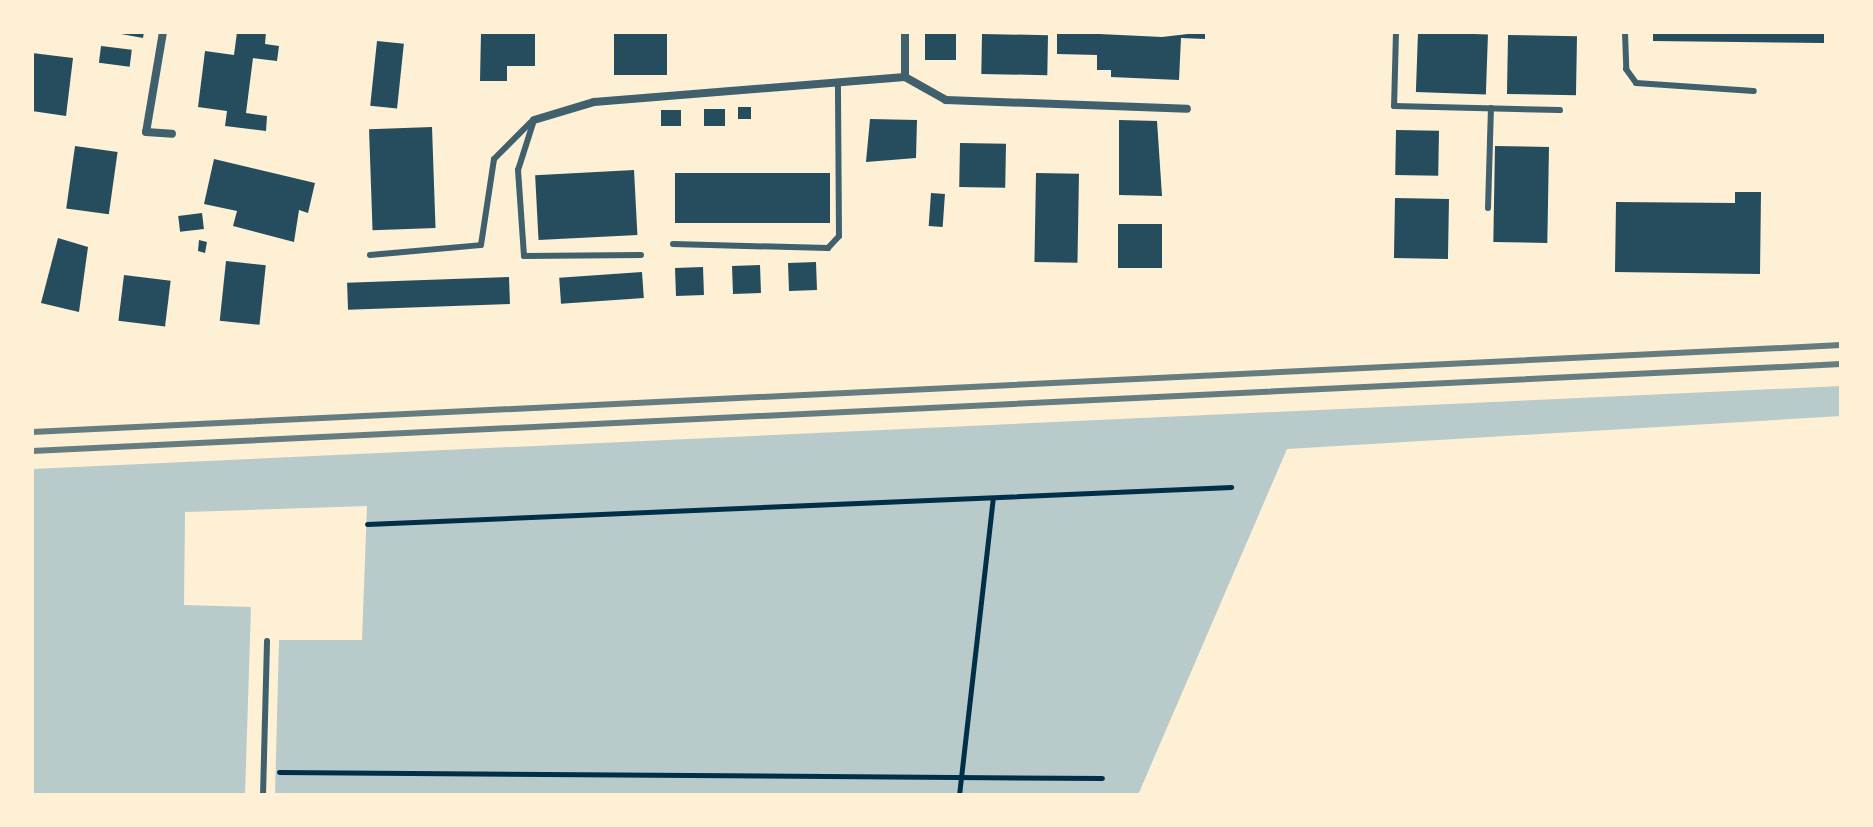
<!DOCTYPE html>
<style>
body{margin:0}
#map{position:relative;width:1873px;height:827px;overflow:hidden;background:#fdf0d5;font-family:"Public Sans",sans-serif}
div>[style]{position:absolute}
.green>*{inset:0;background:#b9caca}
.building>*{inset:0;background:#264d5e;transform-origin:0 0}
.path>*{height:5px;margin:-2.5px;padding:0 2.5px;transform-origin:2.5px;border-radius:2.5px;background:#003049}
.service>*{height:6px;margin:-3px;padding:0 3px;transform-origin:3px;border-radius:3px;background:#3f606c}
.minor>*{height:8px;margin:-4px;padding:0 4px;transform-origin:4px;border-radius:4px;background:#3f606c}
.rail>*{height:6px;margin:-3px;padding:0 3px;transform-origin:3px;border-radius:3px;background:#657d81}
span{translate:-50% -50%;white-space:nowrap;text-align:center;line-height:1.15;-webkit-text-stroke:6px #fdf0d5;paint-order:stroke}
.frame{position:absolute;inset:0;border:34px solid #fdf0d5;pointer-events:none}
</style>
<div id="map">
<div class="green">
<div style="clip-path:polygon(1841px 386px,1841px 416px,1287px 449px,1138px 795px,275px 795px,279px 640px,362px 640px,367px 506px,185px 512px,184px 605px,251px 607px,245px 795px,32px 795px,32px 469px)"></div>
</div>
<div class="building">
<div style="clip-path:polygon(110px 32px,144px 32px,143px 38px)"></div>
<div style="clip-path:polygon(237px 32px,266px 32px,265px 44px,279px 46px,277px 61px,253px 58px,246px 113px,267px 116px,266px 131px,225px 126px,227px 111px,198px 107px,205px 51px,234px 55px)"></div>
<div style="clip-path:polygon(481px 32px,535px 32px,535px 66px,507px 66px,507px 81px,480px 81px)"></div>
<div style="left:614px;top:32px;width:53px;height:43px"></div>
<div style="left:925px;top:32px;width:31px;height:28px"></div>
<div style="clip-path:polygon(1057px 32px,1162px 37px,1205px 32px,1205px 39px,1181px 38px,1179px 80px,1111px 77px,1111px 70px,1097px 70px,1097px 55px,1057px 54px)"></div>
<div style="left:1418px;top:32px;width:70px;height:60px;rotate:2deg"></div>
<div style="clip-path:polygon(1653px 32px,1824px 32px,1824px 43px,1653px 41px)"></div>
<div style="left:982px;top:34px;width:66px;height:40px;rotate:1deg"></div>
<div style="left:1508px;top:35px;width:69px;height:59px;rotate:1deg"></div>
<div style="left:377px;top:41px;width:27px;height:65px;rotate:6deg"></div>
<div style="left:101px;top:46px;width:31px;height:17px;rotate:7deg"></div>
<div style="clip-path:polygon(32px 53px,73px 58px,66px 116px,32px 111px)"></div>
<div style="left:738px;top:107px;width:13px;height:12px"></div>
<div style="left:704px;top:109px;width:21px;height:17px"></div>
<div style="left:661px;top:110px;width:20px;height:16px"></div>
<div style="clip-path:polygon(870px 119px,917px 120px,916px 158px,866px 162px)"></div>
<div style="clip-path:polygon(1119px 120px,1157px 121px,1162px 196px,1119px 195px)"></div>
<div style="left:432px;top:127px;width:101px;height:63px;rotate:88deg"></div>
<div style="left:1396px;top:130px;width:43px;height:45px;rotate:1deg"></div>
<div style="left:960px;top:143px;width:46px;height:44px;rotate:1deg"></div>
<div style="left:75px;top:146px;width:43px;height:63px;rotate:8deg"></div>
<div style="left:1495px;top:146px;width:54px;height:96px;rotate:1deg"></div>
<div style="clip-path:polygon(214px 159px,315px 183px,308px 213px,299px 210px,294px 242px,233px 226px,237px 211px,204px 204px)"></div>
<div style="left:634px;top:170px;width:65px;height:99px;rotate:87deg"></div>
<div style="left:675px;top:173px;width:155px;height:50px"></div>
<div style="left:1036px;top:173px;width:43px;height:89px;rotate:1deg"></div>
<div style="clip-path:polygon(1735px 192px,1761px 192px,1760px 274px,1615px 272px,1616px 202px,1735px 203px)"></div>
<div style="left:931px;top:193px;width:14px;height:33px;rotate:4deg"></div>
<div style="left:1395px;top:198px;width:54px;height:60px;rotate:1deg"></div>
<div style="left:202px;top:213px;width:16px;height:24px;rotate:83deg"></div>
<div style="left:1118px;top:224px;width:44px;height:44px"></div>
<div style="clip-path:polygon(58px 238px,88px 247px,79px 312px,41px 303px)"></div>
<div style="clip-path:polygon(199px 240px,207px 242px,205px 253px,198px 251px)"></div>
<div style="left:226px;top:261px;width:40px;height:60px;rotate:6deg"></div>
<div style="left:816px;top:262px;width:28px;height:28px;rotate:88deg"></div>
<div style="left:760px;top:265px;width:28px;height:28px;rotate:88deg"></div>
<div style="left:703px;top:267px;width:28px;height:28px;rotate:88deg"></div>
<div style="left:642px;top:272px;width:26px;height:83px;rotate:86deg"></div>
<div style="left:124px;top:275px;width:47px;height:46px;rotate:7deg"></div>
<div style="left:509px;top:277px;width:27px;height:162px;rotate:88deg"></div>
</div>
<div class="path">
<div style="left:367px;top:524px;width:865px;rotate:-2.45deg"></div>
<div style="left:279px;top:772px;width:823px;rotate:0.42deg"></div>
<div style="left:959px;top:795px;width:299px;rotate:-83.5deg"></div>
</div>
<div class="service">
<div style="left:1396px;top:32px;width:74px;rotate:91.5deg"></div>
<div style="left:1394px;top:106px;width:166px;rotate:1.4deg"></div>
<div style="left:1625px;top:32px;width:37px;rotate:88deg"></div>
<div style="left:1626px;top:69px;width:17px;rotate:54deg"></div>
<div style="left:1636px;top:83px;width:118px;rotate:3.9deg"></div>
<div style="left:534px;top:120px;width:52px;rotate:107.7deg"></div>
<div style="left:518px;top:170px;width:86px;rotate:86deg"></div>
<div style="left:524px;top:256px;width:117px;rotate:-0.5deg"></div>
<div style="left:1488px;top:208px;width:100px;rotate:-88.3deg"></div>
<div style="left:673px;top:244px;width:155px;rotate:1.5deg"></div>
<div style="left:828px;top:248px;width:16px;rotate:-47deg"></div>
<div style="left:839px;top:236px;width:154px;rotate:-90.4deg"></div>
<div style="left:370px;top:255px;width:111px;rotate:-5.1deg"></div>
<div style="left:481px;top:245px;width:87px;rotate:-81.4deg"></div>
<div style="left:494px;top:159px;width:52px;rotate:-45deg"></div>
<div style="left:263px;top:795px;width:154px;rotate:-88.5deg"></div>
</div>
<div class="minor">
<div style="left:163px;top:32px;width:101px;rotate:99.6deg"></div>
<div style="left:146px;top:132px;width:26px;rotate:4deg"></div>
<div style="left:905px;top:77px;width:47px;rotate:29.3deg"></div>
<div style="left:946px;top:100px;width:241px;rotate:2.1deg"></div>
<div style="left:534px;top:120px;width:63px;rotate:-16.7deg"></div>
<div style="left:594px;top:102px;width:312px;rotate:-4.6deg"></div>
<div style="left:905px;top:77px;width:45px;rotate:-90deg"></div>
</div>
<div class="rail">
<div style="left:32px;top:432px;width:1811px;rotate:-2.75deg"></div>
<div style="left:32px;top:451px;width:1811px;rotate:-2.75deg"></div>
</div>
<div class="frame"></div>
</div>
